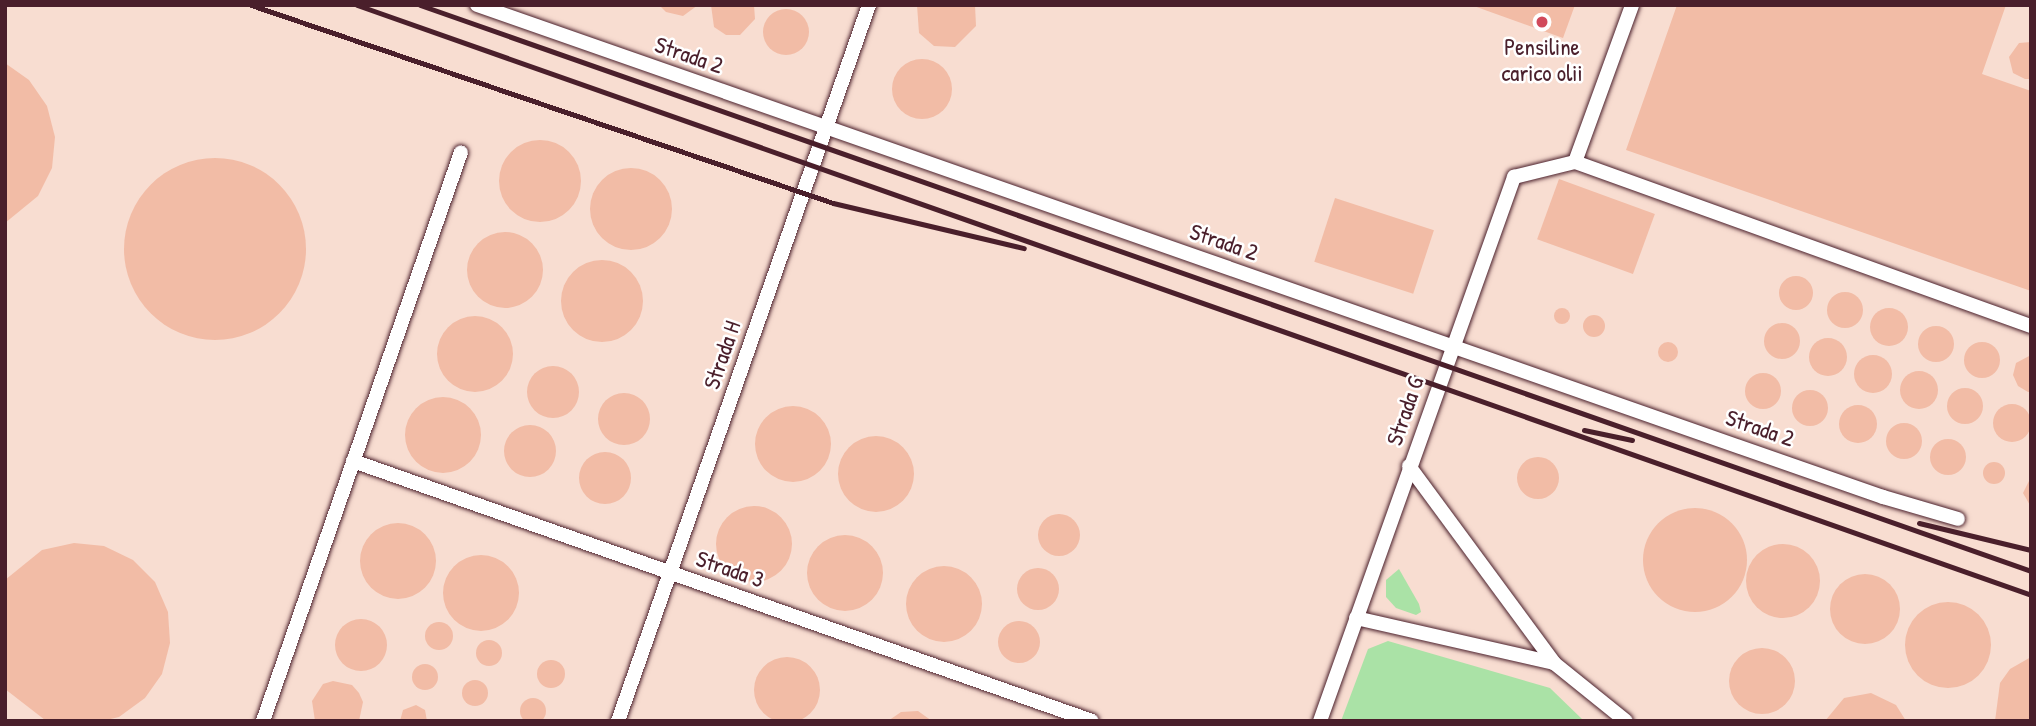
<!DOCTYPE html>
<style>
body{margin:0}
#map{position:relative;width:2036px;height:726px;overflow:hidden;background:#fbebe4;font-family:"Patrick Hand",sans-serif}
div>[style]{position:absolute}
.built>*{inset:0;background:#f8ddd1;transform-origin:0 0}
.green>*{inset:0;background:#aae2a6}
.building>*{inset:0;background:#f2bca6;transform-origin:0 0}
.round{border-radius:50%}
.roads{filter:drop-shadow(0 0 2px #4a1f2b) drop-shadow(0 0 2px #4a1f2b)}
.service>*{height:14px;margin:-7px;padding:0 7px;transform-origin:7px;border-radius:7px;background:#fff}
.rail>*{height:5px;margin:-2.5px;padding:0 2.5px;transform-origin:2.5px;border-radius:2.5px;background:#4a1f2b}
.dots>*{width:19px;height:19px;translate:-50% -50%;box-sizing:border-box;border:4px solid #fff;border-radius:50%}
span{translate:-50% -50%;white-space:nowrap;text-align:center;line-height:1.15;-webkit-text-stroke:5px #fff;paint-order:stroke}
.poi-label{font-size:23px;color:#4a1f2b}
.street-label{font-size:23px;color:#4a1f2b}
.frame{position:absolute;inset:0;border:7px solid #4a1f2b;pointer-events:none}
</style>
<div id="map">
<div class="built">
<div style="left:5px;top:5px;width:2026px;height:716px"></div>
</div>
<div class="green">
<div style="clip-path:polygon(1399px 569px,1419px 604px,1421px 612px,1416px 615px,1396px 608px,1386px 597px,1386px 580px)"></div>
<div style="clip-path:polygon(1388px 641px,1550px 688px,1584px 721px,1341px 721px,1368px 649px)"></div>
</div>
<div class="building">
<div style="clip-path:polygon(659px 5px,698px 5px,683px 16px,666px 12px)"></div>
<div style="clip-path:polygon(711px 5px,754px 5px,755px 19px,740px 35px,726px 35px,714px 27px)"></div>
<div style="clip-path:polygon(917px 5px,975px 5px,976px 26px,955px 47px,934px 46px,919px 33px)"></div>
<div style="clip-path:polygon(1471px 5px,1575px 5px,1563px 38px)"></div>
<div style="clip-path:polygon(1677px 5px,2006px 5px,1982px 74px,2031px 91px,2031px 291px,1626px 150px)"></div>
<div class="round" style="left:763px;top:9px;width:46px;height:46px"></div>
<div style="clip-path:polygon(2031px 42px,2031px 79px,2025px 79px,2013px 73px,2009px 57px,2019px 43px)"></div>
<div class="round" style="left:892px;top:59px;width:60px;height:60px"></div>
<div style="clip-path:polygon(5px 63px,29px 80px,47px 106px,55px 137px,52px 168px,38px 196px,5px 223px)"></div>
<div class="round" style="left:499px;top:140px;width:82px;height:82px"></div>
<div class="round" style="left:124px;top:158px;width:182px;height:182px"></div>
<div class="round" style="left:590px;top:168px;width:82px;height:82px"></div>
<div style="left:1559px;top:179px;width:102px;height:64px;rotate:20deg"></div>
<div style="left:1335px;top:198px;width:104px;height:67px;rotate:18deg"></div>
<div class="round" style="left:467px;top:232px;width:76px;height:76px"></div>
<div class="round" style="left:561px;top:260px;width:82px;height:82px"></div>
<div class="round" style="left:1779px;top:276px;width:34px;height:34px"></div>
<div class="round" style="left:1827px;top:292px;width:36px;height:36px"></div>
<div class="round" style="left:1554px;top:308px;width:16px;height:16px"></div>
<div class="round" style="left:1870px;top:308px;width:38px;height:38px"></div>
<div class="round" style="left:1583px;top:315px;width:22px;height:22px"></div>
<div class="round" style="left:437px;top:316px;width:76px;height:76px"></div>
<div class="round" style="left:1764px;top:323px;width:36px;height:36px"></div>
<div class="round" style="left:1918px;top:326px;width:36px;height:36px"></div>
<div class="round" style="left:1809px;top:338px;width:38px;height:38px"></div>
<div class="round" style="left:1964px;top:342px;width:36px;height:36px"></div>
<div class="round" style="left:1658px;top:342px;width:20px;height:20px"></div>
<div style="clip-path:polygon(2031px 355px,2031px 392px,2028px 392px,2018px 386px,2013px 375px,2016px 363px)"></div>
<div class="round" style="left:1854px;top:355px;width:38px;height:38px"></div>
<div class="round" style="left:527px;top:366px;width:52px;height:52px"></div>
<div class="round" style="left:1900px;top:371px;width:38px;height:38px"></div>
<div class="round" style="left:1745px;top:373px;width:36px;height:36px"></div>
<div class="round" style="left:1947px;top:388px;width:36px;height:36px"></div>
<div class="round" style="left:1792px;top:390px;width:36px;height:36px"></div>
<div class="round" style="left:598px;top:393px;width:52px;height:52px"></div>
<div class="round" style="left:405px;top:397px;width:76px;height:76px"></div>
<div class="round" style="left:1993px;top:404px;width:38px;height:38px"></div>
<div class="round" style="left:1839px;top:405px;width:38px;height:38px"></div>
<div class="round" style="left:755px;top:406px;width:76px;height:76px"></div>
<div class="round" style="left:1886px;top:423px;width:36px;height:36px"></div>
<div class="round" style="left:504px;top:425px;width:52px;height:52px"></div>
<div class="round" style="left:838px;top:436px;width:76px;height:76px"></div>
<div class="round" style="left:1930px;top:439px;width:36px;height:36px"></div>
<div class="round" style="left:579px;top:452px;width:52px;height:52px"></div>
<div class="round" style="left:1517px;top:457px;width:42px;height:42px"></div>
<div class="round" style="left:1983px;top:462px;width:22px;height:22px"></div>
<div style="clip-path:polygon(2031px 477px,2031px 507px,2023px 493px)"></div>
<div class="round" style="left:716px;top:506px;width:76px;height:76px"></div>
<div class="round" style="left:1643px;top:508px;width:104px;height:104px"></div>
<div class="round" style="left:1038px;top:514px;width:42px;height:42px"></div>
<div class="round" style="left:360px;top:523px;width:76px;height:76px"></div>
<div class="round" style="left:807px;top:535px;width:76px;height:76px"></div>
<div style="clip-path:polygon(74px 543px,104px 546px,133px 560px,155px 582px,168px 612px,170px 643px,162px 674px,145px 698px,119px 717px,102px 721px,45px 720px,5px 689px,5px 580px,42px 550px)"></div>
<div class="round" style="left:1746px;top:544px;width:74px;height:74px"></div>
<div class="round" style="left:443px;top:555px;width:76px;height:76px"></div>
<div class="round" style="left:906px;top:566px;width:76px;height:76px"></div>
<div class="round" style="left:1017px;top:568px;width:42px;height:42px"></div>
<div class="round" style="left:1830px;top:574px;width:70px;height:70px"></div>
<div class="round" style="left:1905px;top:602px;width:86px;height:86px"></div>
<div class="round" style="left:335px;top:619px;width:52px;height:52px"></div>
<div class="round" style="left:998px;top:621px;width:42px;height:42px"></div>
<div class="round" style="left:425px;top:622px;width:28px;height:28px"></div>
<div class="round" style="left:476px;top:640px;width:26px;height:26px"></div>
<div class="round" style="left:1729px;top:648px;width:66px;height:66px"></div>
<div class="round" style="left:754px;top:657px;width:66px;height:66px"></div>
<div style="clip-path:polygon(2031px 657px,2031px 721px,1995px 721px,2000px 683px,2010px 669px)"></div>
<div class="round" style="left:537px;top:660px;width:28px;height:28px"></div>
<div class="round" style="left:412px;top:664px;width:26px;height:26px"></div>
<div class="round" style="left:462px;top:680px;width:26px;height:26px"></div>
<div style="clip-path:polygon(333px 681px,352px 685px,359px 693px,363px 702px,359px 721px,315px 721px,312px 701px,323px 684px)"></div>
<div style="clip-path:polygon(1871px 693px,1896px 705px,1906px 721px,1825px 721px,1844px 698px)"></div>
<div class="round" style="left:520px;top:698px;width:26px;height:26px"></div>
<div style="clip-path:polygon(416px 705px,425px 710px,427px 721px,400px 721px,403px 710px)"></div>
<div style="clip-path:polygon(918px 711px,932px 721px,888px 721px,901px 712px)"></div>
</div>
<div class="roads">
<div class="service">
<div style="left:477px;top:5px;width:1490px;rotate:19.29deg"></div>
<div style="left:1883px;top:497px;width:78px;rotate:16.3deg"></div>
<div style="left:1575px;top:162px;width:485px;rotate:19.8deg"></div>
<div style="left:1575px;top:162px;width:167px;rotate:-70deg"></div>
<div style="left:353px;top:461px;width:783px;rotate:19.38deg"></div>
<div style="left:1409px;top:466px;width:245px;rotate:53.6deg"></div>
<div style="left:1554px;top:663px;width:92px;rotate:38.9deg"></div>
<div style="left:1356px;top:618px;width:203px;rotate:12.8deg"></div>
<div style="left:263px;top:721px;width:602px;rotate:-70.81deg"></div>
<div style="left:618px;top:721px;width:759px;rotate:-70.68deg"></div>
<div style="left:1320px;top:721px;width:578px;rotate:-70.37deg"></div>
<div style="left:1514px;top:177px;width:63px;rotate:-13.8deg"></div>
</div>
</div>
<div class="rail">
<div style="left:251px;top:5px;width:615px;rotate:18.79deg"></div>
<div style="left:833px;top:203px;width:196px;rotate:13.3deg"></div>
<div style="left:357px;top:5px;width:1775px;rotate:19.41deg"></div>
<div style="left:420px;top:5px;width:1708px;rotate:19.36deg"></div>
<div style="left:1584px;top:430px;width:49px;rotate:11.8deg"></div>
<div style="left:1919px;top:523px;width:115px;rotate:13.6deg"></div>
</div>
<div class="dots">
<div style="left:1542px;top:22px;background:#d1495b"></div>
</div>
<div class="poi-label">
<span style="left:1542px;top:60px">Pensiline<br>carico olii</span>
</div>
<div class="street-label">
<span style="left:689px;top:55px;rotate:19deg">Strada 2</span>
<span style="left:1224px;top:242px;rotate:19deg">Strada 2</span>
<span style="left:722px;top:355px;rotate:-71deg">Strada H</span>
<span style="left:1405px;top:411px;rotate:-71deg">Strada G</span>
<span style="left:1760px;top:428px;rotate:19deg">Strada 2</span>
<span style="left:730px;top:569px;rotate:19deg">Strada 3</span>
</div>
<div class="frame"></div>
</div>
